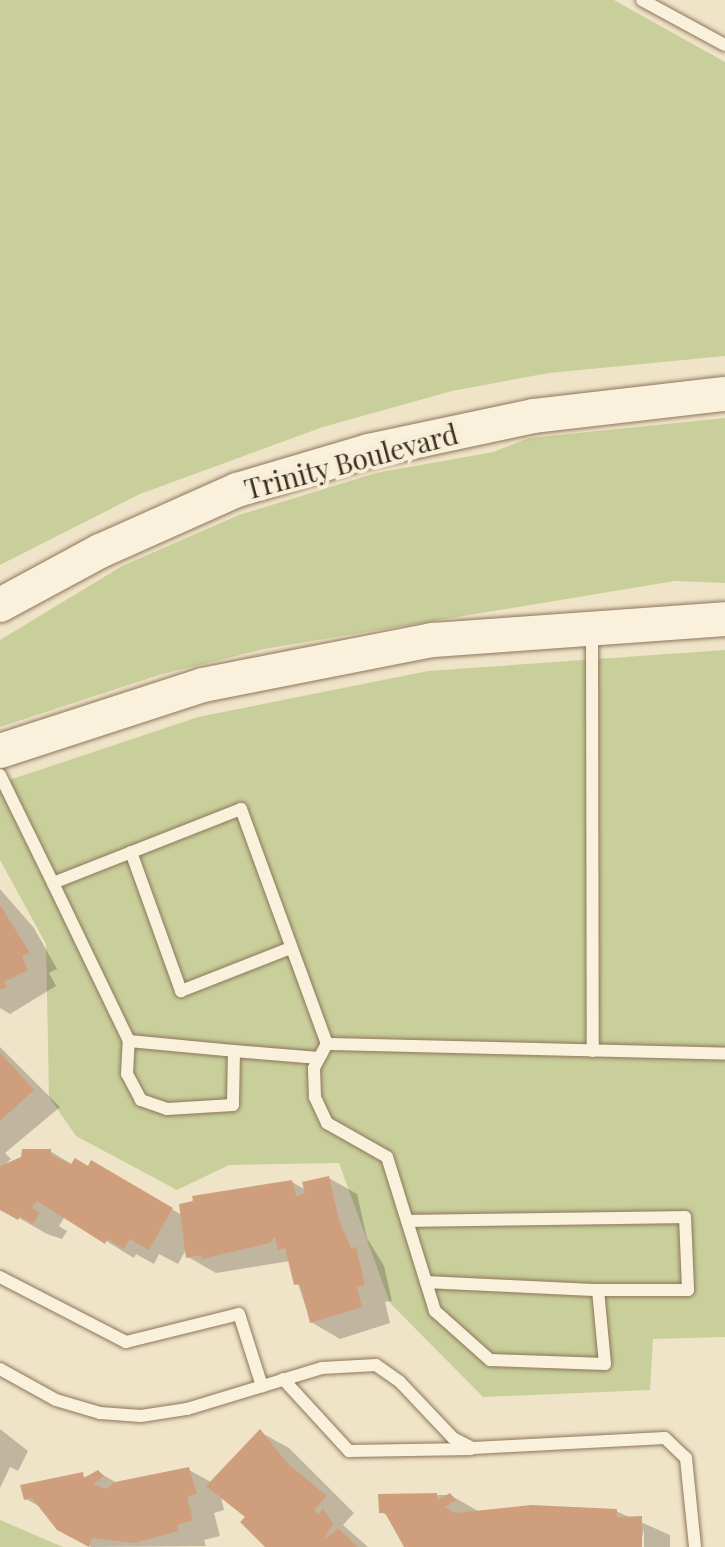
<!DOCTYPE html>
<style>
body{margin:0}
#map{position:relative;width:725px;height:1547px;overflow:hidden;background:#f0e4c8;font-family:"Playfair Display",serif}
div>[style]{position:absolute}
.green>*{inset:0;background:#c9cf9b}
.shadow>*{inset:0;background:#0003}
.building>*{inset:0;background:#cf9f7d}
.roads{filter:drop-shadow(0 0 2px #8d765c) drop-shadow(0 0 2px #8d765c)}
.lane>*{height:12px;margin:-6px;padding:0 6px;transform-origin:6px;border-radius:6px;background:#faf1dc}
.secondary>*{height:34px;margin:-17px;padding:0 17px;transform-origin:17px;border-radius:17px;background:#faf1dc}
span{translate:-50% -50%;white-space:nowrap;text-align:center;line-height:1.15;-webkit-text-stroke:8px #f7eed8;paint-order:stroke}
.street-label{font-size:28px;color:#3d2e20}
</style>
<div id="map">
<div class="green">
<div style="clip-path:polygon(0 0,614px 0,725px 62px,725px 356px,549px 373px,452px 391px,323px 427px,140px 494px,0 565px)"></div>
<div style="clip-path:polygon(725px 418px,725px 583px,675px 581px,264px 649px,159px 675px,0 727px,0 640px,122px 566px,239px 515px,376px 473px,493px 452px,529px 438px)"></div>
<div style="clip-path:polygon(725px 650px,725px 1337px,653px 1339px,650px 1390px,483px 1397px,390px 1303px,339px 1163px,229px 1165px,177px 1190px,76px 1136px,49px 1097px,46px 944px,0 860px,0 783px,198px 717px,428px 671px)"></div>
<div style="clip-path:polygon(0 1520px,63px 1547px,0 1547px)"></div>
</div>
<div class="shadow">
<div style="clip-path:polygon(0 889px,34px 928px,57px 969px,49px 973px,56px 986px,10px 1014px,0 1008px)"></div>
<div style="clip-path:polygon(0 1047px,60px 1107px,5px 1153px,11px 1159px,0 1169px)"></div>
<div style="clip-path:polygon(50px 1151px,73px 1165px,89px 1168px,92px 1163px,182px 1215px,195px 1197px,292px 1182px,306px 1190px,329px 1178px,357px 1194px,367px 1238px,384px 1266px,392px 1301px,385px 1302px,390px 1323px,340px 1339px,311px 1322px,290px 1261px,216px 1273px,188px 1257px,187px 1248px,178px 1264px,159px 1254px,154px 1264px,136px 1254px,134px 1258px,65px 1216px,59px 1226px,67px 1231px,62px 1239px,47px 1234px,0 1207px,0 1172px)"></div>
<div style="clip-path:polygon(0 1429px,28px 1451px,18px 1471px,10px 1467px,0 1488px)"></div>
<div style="clip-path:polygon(260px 1432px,289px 1448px,354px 1513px,343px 1525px,368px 1547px,269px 1547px,247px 1518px,221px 1497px,224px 1510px,214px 1513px,220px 1536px,204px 1540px,206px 1546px,91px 1547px,58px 1528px,42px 1508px,26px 1499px,98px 1472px,117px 1483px,189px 1470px,211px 1482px)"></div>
<div style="clip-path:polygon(437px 1495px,450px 1495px,478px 1511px,616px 1511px,670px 1535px,670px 1547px,644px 1547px,644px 1529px,640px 1547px,406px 1547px,390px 1517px,381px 1512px)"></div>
</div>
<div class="building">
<div style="clip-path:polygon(0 905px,30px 953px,22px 956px,28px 970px,4px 982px,7px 987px,0 990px)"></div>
<div style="clip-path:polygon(0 1052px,34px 1090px,0 1121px)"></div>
<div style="clip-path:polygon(22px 1149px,51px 1149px,51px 1155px,71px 1164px,75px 1158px,88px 1166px,91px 1160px,173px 1208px,149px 1250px,130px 1239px,124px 1249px,107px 1239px,105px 1244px,37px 1201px,32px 1208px,40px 1213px,33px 1224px,21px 1217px,23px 1211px,18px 1220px,0 1210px,0 1166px,21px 1157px)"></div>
<div style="clip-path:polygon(329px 1176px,339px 1220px,351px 1248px,356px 1247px,365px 1285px,357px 1287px,362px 1307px,310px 1323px,300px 1284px,294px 1285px,285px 1248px,278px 1250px,275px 1237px,270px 1243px,202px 1259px,201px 1255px,186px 1258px,179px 1204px,193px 1201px,192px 1196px,292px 1180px,296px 1196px,305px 1193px,302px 1182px)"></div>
<div style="clip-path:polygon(260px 1429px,288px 1464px,327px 1496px,314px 1510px,318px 1514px,323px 1509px,333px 1523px,324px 1540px,338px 1528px,358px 1547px,265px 1547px,240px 1522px,245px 1517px,206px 1486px)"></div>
<div style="clip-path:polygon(189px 1467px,197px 1494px,187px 1497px,193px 1520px,177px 1525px,179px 1531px,134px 1543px,92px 1538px,89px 1547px,57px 1530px,32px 1498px,24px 1500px,20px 1485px,83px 1472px,84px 1478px,98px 1470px,104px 1476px,93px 1484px,106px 1489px,115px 1482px)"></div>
<div style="clip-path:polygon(437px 1493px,437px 1500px,450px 1493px,456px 1500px,445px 1507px,455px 1513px,531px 1505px,617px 1509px,617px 1517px,642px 1516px,642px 1547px,404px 1547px,385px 1513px,379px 1513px,378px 1494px)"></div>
</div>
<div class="roads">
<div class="lane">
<div style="left:642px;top:0;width:94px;rotate:28.5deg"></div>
<div style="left:592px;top:630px;width:421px;rotate:89.9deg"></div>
<div style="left:0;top:775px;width:120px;rotate:63.9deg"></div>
<div style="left:131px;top:852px;width:148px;rotate:70.2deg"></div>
<div style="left:181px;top:991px;width:118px;rotate:-21.4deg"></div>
<div style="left:129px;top:1041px;width:175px;rotate:-115.7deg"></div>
<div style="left:53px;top:883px;width:202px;rotate:-21.5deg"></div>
<div style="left:241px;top:809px;width:250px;rotate:69.9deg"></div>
<div style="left:234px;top:1051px;width:54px;rotate:91.1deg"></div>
<div style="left:233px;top:1105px;width:66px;rotate:176.5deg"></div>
<div style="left:167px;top:1109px;width:28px;rotate:-161deg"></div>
<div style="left:141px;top:1100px;width:30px;rotate:-118deg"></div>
<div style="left:127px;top:1074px;width:33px;rotate:-87deg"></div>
<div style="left:129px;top:1041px;width:105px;rotate:5.4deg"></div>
<div style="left:234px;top:1051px;width:85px;rotate:4.7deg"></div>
<div style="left:407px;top:1221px;width:278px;rotate:-0.8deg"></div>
<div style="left:685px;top:1217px;width:73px;rotate:87.6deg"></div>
<div style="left:688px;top:1290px;width:90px;rotate:180deg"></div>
<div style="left:598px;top:1290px;width:74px;rotate:84.6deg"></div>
<div style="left:605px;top:1364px;width:115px;rotate:-178deg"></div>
<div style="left:490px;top:1360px;width:74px;rotate:-138.3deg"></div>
<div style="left:435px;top:1311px;width:161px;rotate:-107.3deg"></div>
<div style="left:387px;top:1157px;width:69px;rotate:-150.5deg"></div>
<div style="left:327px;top:1123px;width:29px;rotate:-115deg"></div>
<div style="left:315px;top:1097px;width:29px;rotate:-92deg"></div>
<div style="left:314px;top:1068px;width:27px;rotate:-62deg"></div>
<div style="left:327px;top:1044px;width:398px;rotate:1.4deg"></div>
<div style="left:0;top:1277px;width:142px;rotate:27.3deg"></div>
<div style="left:126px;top:1342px;width:116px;rotate:-13.9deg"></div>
<div style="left:239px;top:1314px;width:76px;rotate:72.3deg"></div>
<div style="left:426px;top:1282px;width:172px;rotate:2.7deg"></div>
<div style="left:0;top:1369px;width:64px;rotate:29deg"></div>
<div style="left:56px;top:1400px;width:46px;rotate:16.5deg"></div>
<div style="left:100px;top:1413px;width:41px;rotate:4.2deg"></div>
<div style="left:141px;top:1416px;width:47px;rotate:-8.7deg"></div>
<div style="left:187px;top:1409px;width:141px;rotate:-16.9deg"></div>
<div style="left:322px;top:1368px;width:54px;rotate:-3.2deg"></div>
<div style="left:376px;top:1365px;width:29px;rotate:35deg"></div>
<div style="left:400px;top:1382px;width:77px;rotate:46.6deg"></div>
<div style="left:453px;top:1438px;width:22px;rotate:27deg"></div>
<div style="left:473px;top:1448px;width:192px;rotate:-3deg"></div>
<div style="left:665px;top:1438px;width:29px;rotate:44deg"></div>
<div style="left:686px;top:1458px;width:89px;rotate:84.2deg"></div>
<div style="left:283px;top:1379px;width:98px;rotate:47.5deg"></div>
<div style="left:349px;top:1451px;width:122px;rotate:-0.9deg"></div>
</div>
<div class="secondary">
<div style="left:0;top:605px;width:114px;rotate:-28.4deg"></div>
<div style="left:100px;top:551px;width:150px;rotate:-24deg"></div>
<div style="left:237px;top:490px;width:138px;rotate:-16.5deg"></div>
<div style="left:369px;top:451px;width:169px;rotate:-12deg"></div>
<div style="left:534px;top:416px;width:192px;rotate:-6.6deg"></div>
<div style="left:0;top:751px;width:213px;rotate:-18deg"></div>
<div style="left:203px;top:685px;width:234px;rotate:-11.1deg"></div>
<div style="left:433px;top:640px;width:293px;rotate:-4.1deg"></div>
</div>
</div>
<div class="street-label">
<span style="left:351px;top:461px;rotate:-15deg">Trinity Boulevard</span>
</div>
</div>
